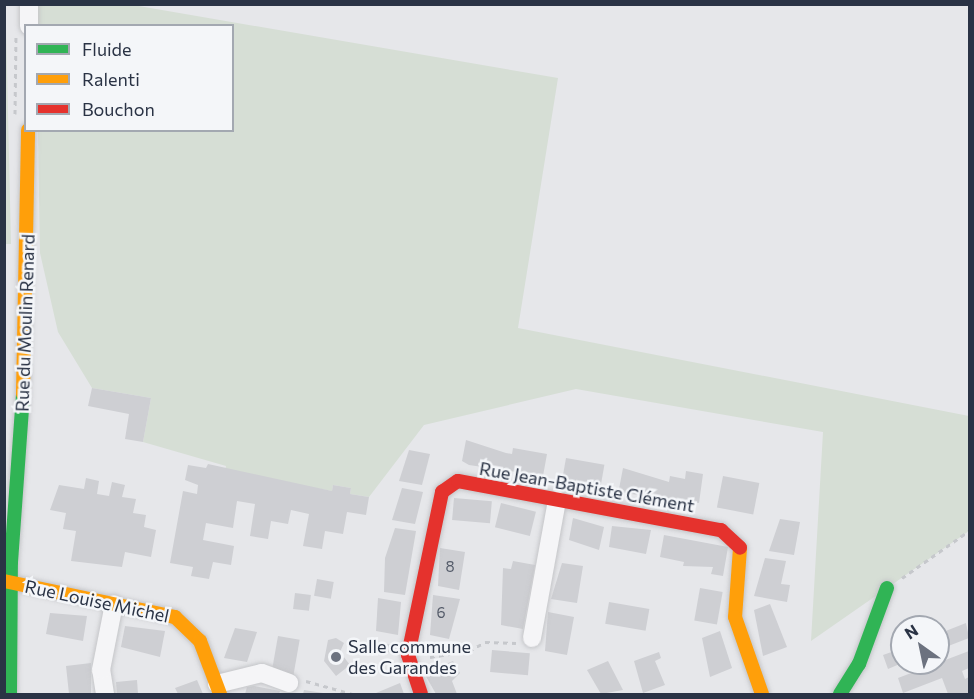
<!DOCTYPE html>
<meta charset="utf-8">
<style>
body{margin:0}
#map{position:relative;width:974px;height:699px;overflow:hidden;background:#e6e7ea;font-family:Commissioner,sans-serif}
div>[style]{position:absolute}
.green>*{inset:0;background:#d6ded5}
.building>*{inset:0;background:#cecfd3;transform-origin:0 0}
.path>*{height:3px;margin-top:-1.5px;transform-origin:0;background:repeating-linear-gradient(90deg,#c6c8cc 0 4.5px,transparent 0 9px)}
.roads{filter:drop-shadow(0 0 2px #c4c5c8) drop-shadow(0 0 2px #c4c5c8)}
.street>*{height:18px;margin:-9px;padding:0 9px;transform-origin:9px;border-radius:9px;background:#f5f5f7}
.fast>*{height:14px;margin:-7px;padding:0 7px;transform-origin:7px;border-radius:7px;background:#30b455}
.slow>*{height:14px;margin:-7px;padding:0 7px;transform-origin:7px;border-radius:7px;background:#ff9f0a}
.jam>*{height:14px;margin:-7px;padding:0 7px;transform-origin:7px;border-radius:7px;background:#e5322d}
.dots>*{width:16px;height:16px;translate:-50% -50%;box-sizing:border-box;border:3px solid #f4f6f9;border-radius:50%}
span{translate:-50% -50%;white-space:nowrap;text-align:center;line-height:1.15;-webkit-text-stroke:5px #f4f6f9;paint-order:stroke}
.number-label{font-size:15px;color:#545b69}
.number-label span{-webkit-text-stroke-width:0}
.street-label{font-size:18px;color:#2a3345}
.poi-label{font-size:18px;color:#2a3345}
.left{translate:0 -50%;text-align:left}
.frame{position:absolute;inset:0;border:6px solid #2a3345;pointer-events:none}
.legend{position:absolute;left:24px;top:24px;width:210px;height:108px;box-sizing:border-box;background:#f4f6f9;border:2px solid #a3a8b1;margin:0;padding:8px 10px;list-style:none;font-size:18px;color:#2a3345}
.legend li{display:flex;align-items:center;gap:12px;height:30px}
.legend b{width:30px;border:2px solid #a3a8b1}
.north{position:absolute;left:890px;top:615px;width:60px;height:60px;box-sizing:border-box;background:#f4f6f9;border:2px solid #a3a8b1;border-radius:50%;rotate:327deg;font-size:16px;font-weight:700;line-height:24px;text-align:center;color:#2a3345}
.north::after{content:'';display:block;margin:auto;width:21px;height:27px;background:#6c727f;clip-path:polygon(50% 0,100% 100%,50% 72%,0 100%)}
</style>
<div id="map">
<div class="green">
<div style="clip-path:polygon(36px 5px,133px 5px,558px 78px,518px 328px,969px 416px,969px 531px,811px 641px,823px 432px,576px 389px,424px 425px,369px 497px,350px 494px,351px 488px,333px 485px,332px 491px,225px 472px,226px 466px,143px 442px,151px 398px,92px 388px,58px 332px,40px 253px,38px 131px,232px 130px,232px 26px,37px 25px)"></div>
<div style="clip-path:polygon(5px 26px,6px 26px,11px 244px,4px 244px)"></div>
</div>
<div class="building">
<div style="clip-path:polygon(92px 388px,151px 398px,143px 442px,125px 439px,129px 414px,88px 406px)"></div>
<div style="clip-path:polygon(466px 440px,506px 453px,512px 454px,513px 448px,547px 454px,543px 476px,469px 465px,462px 461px)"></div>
<div style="clip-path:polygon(409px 450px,430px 454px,422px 485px,399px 481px)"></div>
<div style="left:566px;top:458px;width:39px;height:21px;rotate:10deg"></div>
<div style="clip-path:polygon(208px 464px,332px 491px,333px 485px,351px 488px,350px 494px,369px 497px,366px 515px,347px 512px,343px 534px,325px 531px,322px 549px,303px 546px,309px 514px,291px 510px,288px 524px,271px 521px,268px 539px,250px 536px,255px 504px,237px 501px,233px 528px,206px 523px,203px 540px,234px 546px,231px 565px,213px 562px,209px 579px,191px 576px,193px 567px,170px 563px,183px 491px,197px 494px,198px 485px,185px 480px,188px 465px,206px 468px)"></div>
<div style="clip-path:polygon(623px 468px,669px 482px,670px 476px,685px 479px,686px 471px,703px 474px,699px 503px,624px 493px,619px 489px)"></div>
<div style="left:723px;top:476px;width:37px;height:32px;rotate:11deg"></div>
<div style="clip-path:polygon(86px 478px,99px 481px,97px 494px,109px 496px,112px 482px,125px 485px,122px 497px,136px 499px,133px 513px,146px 515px,144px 527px,156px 530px,151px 557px,125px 552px,122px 567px,71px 561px,76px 531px,63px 529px,66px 513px,50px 510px,59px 485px,84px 489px)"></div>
<div style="clip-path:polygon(402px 488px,423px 492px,415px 524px,392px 520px)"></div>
<div style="left:454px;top:498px;width:38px;height:22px;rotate:5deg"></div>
<div style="left:501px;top:503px;width:36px;height:25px;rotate:14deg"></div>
<div style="clip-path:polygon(573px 518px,604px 527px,599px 550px,569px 540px)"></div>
<div style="clip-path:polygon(780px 519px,800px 522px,794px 555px,769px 551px)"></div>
<div style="clip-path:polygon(612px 526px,651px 530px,646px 554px,609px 547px)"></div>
<div style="clip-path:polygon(395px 528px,416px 531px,405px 595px,384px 592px,385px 558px)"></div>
<div style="clip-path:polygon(664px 535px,728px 547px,723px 576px,711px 574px,713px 567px,683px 566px,684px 562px,660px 557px)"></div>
<div style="clip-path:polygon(440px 548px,465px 552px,459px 590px,438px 586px)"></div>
<div style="clip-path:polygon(765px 558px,786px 561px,781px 584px,790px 585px,787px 602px,754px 596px)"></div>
<div style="clip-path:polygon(513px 561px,535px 565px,523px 629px,501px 625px,503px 568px,511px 569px)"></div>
<div style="clip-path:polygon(562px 563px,583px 566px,577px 603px,551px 599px)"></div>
<div style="left:317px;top:579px;width:17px;height:17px;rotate:10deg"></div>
<div style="left:700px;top:588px;width:23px;height:33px;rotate:10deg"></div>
<div style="left:295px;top:593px;width:16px;height:16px;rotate:7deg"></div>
<div style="clip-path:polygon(433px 595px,460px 599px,449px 639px,430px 635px)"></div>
<div style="clip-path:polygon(378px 598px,401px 602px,398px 635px,376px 631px)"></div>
<div style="left:609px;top:602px;width:41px;height:22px;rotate:10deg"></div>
<div style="clip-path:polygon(770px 604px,787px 647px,763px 656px,754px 610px)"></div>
<div style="clip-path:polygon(548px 612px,574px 617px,567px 655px,545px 651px)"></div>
<div style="clip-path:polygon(50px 613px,87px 616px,83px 641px,46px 634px)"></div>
<div style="clip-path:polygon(966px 623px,969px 638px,938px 650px,938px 634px)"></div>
<div style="clip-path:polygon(125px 626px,165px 631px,160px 657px,121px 647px)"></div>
<div style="clip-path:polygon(235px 628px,257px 632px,247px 662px,224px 658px)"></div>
<div style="clip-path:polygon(720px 631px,732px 668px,710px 677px,702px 638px)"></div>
<div style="left:278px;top:636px;width:22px;height:36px;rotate:10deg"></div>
<div style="clip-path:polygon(336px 638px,344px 643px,340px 652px,350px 665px,336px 676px,324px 661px,328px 640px)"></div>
<div style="clip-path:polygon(902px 641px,902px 663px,888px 669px,883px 655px,900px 649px)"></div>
<div style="left:383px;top:643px;width:10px;height:8px;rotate:11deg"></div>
<div style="left:492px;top:650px;width:38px;height:22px;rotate:5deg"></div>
<div style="clip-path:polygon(969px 651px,969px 668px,962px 671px,965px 679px,969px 677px,969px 694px,948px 694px,942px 678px,903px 693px,898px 678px)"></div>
<div style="clip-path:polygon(659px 652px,661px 658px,655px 661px,665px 685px,643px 693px,634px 661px)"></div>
<div style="clip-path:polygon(453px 661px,460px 673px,452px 681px,457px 694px,436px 694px,424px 673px)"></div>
<div style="clip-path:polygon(608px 661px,623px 690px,601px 694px,587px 670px)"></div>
<div style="clip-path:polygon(91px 663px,91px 694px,69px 694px,66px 666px)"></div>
<div style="clip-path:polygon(137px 680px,138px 694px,117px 694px,116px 682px)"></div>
<div style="clip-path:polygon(197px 680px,203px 694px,178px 694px,175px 688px)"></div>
<div style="clip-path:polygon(400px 683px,404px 694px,377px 694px,376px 693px)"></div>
<div style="clip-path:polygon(254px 686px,280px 691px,279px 694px,245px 694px,247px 687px)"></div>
<div style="clip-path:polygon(304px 690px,323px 693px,323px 694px,303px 694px)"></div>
</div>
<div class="path">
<div style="left:15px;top:114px;width:78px;rotate:-89.3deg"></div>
<div style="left:902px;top:578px;width:83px;rotate:-35.2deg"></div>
<div style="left:430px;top:657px;width:39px;rotate:-9deg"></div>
<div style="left:469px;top:651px;width:18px;rotate:-29deg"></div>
<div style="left:485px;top:642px;width:31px;rotate:2deg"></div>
<div style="left:306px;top:681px;width:49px;rotate:15.5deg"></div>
</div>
<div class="roads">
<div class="street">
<div style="left:29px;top:26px;width:22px;rotate:-90deg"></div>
<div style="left:532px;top:638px;width:140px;rotate:-79.7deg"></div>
<div style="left:217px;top:684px;width:46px;rotate:-13.7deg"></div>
<div style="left:262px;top:673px;width:29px;rotate:20deg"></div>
<div style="left:105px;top:694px;width:24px;rotate:-99deg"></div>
<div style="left:101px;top:670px;width:67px;rotate:-78.9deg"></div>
</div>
<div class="fast">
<div style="left:10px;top:694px;width:132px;rotate:-89.6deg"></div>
<div style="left:11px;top:562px;width:168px;rotate:-85.9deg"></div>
<div style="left:840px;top:694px;width:36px;rotate:-58deg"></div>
<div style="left:859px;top:664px;width:81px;rotate:-69.8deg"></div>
</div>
<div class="slow">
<div style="left:23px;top:394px;width:264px;rotate:-88.9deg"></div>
<div style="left:740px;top:548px;width:69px;rotate:94.1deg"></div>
<div style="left:735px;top:617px;width:82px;rotate:70.7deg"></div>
<div style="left:4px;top:581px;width:175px;rotate:11.9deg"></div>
<div style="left:175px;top:617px;width:35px;rotate:44deg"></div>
<div style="left:200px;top:641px;width:57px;rotate:69.3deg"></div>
</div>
<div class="jam">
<div style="left:421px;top:694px;width:41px;rotate:-108.4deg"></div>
<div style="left:408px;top:655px;width:167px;rotate:-78.2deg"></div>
<div style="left:442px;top:492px;width:19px;rotate:-35deg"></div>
<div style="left:458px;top:481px;width:268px;rotate:10.6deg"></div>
<div style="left:721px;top:530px;width:26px;rotate:43deg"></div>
</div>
</div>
<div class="dots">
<div style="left:336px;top:657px;background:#6c727f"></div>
</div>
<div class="number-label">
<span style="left:450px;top:567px">8</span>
<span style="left:441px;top:613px">6</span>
</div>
<div class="street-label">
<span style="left:25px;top:323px;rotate:-88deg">Rue du Moulin Renard</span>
<span style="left:587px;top:487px;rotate:10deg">Rue Jean-Baptiste Clément</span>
<span style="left:97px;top:601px;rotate:12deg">Rue Louise Michel</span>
</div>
<div class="poi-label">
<span class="left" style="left:348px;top:657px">Salle commune<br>des Garandes</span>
</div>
<div class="frame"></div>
<ul class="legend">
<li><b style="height:8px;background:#30b455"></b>Fluide</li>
<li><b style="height:8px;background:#ff9f0a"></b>Ralenti</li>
<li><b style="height:8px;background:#e5322d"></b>Bouchon</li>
</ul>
<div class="north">N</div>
</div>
